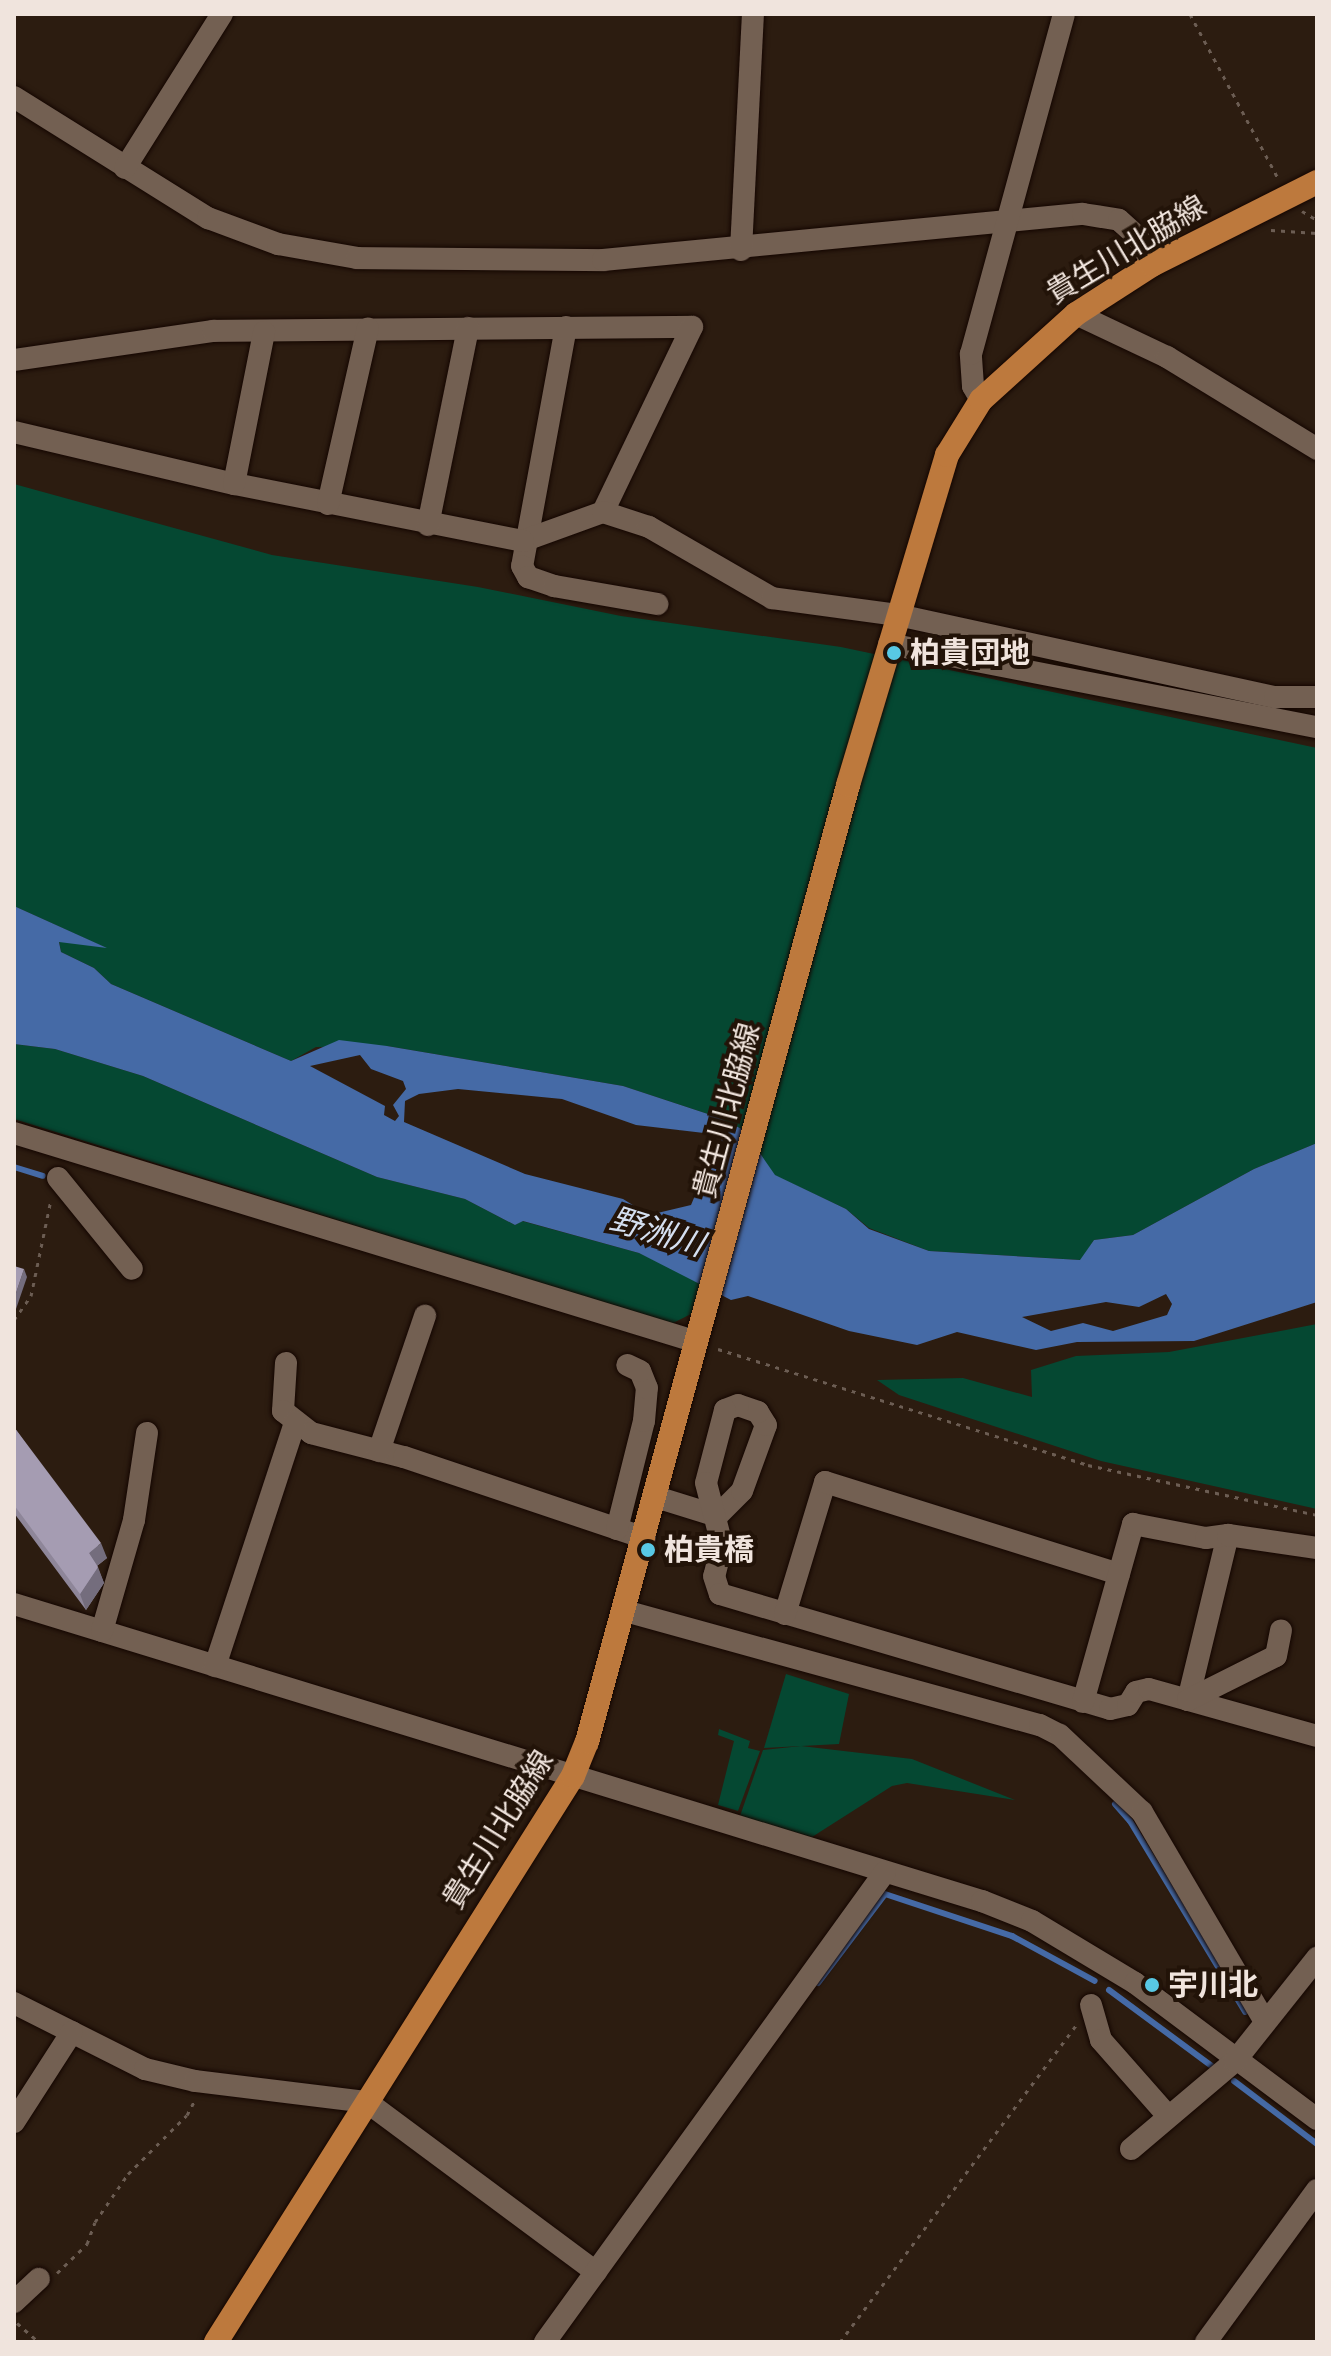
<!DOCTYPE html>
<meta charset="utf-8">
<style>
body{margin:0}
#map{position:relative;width:1331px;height:2356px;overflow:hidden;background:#2c1c10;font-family:Figtree,"Noto Sans JP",sans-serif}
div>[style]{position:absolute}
.green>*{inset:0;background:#054832}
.water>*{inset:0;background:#456aa6}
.stream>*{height:6px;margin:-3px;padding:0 3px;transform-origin:3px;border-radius:3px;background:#456aa6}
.path>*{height:3px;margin-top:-1.5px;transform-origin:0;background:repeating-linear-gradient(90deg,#6c5d53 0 4px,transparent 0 10px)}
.roads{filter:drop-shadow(0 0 2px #140600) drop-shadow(0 0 2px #140600)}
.minor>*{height:22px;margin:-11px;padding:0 11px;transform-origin:11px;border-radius:11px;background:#736052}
.major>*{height:24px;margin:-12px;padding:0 12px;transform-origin:12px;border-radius:12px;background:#bd793d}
.wall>*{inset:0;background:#8e8699}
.shaded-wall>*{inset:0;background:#746d7d}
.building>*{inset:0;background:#a59cb2}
.dots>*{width:22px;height:22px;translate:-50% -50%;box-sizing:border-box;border:4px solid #221308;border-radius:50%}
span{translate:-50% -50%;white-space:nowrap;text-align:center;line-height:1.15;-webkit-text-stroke:8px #221308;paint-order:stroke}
.street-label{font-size:30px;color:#f0e4dd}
.poi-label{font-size:30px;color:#f0e4dd;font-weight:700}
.left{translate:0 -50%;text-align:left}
.water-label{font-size:32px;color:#d4dff0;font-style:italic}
.frame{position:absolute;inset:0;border:16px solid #f0e4dd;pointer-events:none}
</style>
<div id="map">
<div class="green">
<div style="clip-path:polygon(14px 484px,272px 555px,478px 587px,621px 616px,841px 647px,1317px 748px,1317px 1143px,1254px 1169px,1133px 1235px,1094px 1240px,1081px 1260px,929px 1251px,869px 1228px,846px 1209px,774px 1175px,744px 1130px,717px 1117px,623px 1086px,387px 1046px,316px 1047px,291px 1061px,111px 984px,94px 968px,61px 952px,59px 941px,104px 947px,14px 906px)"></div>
<div style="clip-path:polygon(14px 1044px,55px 1049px,143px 1076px,377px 1177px,465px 1199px,515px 1225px,522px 1221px,639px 1253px,704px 1283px,695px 1312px,671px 1324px,14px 1119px)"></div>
<div style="clip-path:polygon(1317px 1324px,1317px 1509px,1101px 1461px,899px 1395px,877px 1380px,963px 1378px,1032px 1397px,1031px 1370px,1076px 1356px,1169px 1352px)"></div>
<div style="clip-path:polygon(786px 1674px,849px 1694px,839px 1744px,764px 1748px)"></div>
<div style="clip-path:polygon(719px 1729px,750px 1741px,748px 1748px,760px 1751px,738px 1811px,718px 1805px,734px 1741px,718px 1735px)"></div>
<div style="clip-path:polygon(801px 1746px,912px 1759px,1015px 1800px,907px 1783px,892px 1786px,812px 1837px,740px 1816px,763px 1750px)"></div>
</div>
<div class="water">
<div style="clip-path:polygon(evenodd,14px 906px,107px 948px,59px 942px,61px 952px,94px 968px,111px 984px,291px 1061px,339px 1040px,387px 1046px,623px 1086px,717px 1117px,744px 1130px,775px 1175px,846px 1209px,869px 1229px,929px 1251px,1080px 1260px,1094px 1240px,1133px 1235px,1254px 1169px,1317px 1143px,1317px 1302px,1194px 1341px,1077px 1342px,1036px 1350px,957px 1332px,917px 1345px,849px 1331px,748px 1296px,731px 1300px,639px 1253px,523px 1221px,515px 1225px,465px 1199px,377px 1177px,143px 1076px,55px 1049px,14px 1044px,14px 906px,360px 1055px,371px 1069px,403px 1081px,406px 1089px,393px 1105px,399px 1116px,395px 1121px,384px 1115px,385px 1106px,310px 1066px,360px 1055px,14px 906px,458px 1089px,562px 1099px,636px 1125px,721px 1135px,722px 1151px,707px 1167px,691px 1205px,649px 1215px,623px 1199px,525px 1174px,404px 1122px,405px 1101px,419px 1094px,458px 1089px,14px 906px,1166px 1294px,1172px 1304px,1167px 1315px,1113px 1331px,1083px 1323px,1051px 1331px,1022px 1317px,1106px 1302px,1139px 1307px,1166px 1294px)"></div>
</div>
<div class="stream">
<div style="left:14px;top:1167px;width:30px;rotate:17deg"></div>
<div style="left:1115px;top:1804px;width:23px;rotate:49deg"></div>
<div style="left:1130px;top:1821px;width:223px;rotate:58.9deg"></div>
<div style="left:818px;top:1983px;width:111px;rotate:-53deg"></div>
<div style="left:885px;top:1894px;width:134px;rotate:18.3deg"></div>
<div style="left:1012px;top:1936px;width:94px;rotate:28.5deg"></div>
<div style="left:1109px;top:1990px;width:129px;rotate:36.5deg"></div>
<div style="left:1234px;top:2081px;width:104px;rotate:37.2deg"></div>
</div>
<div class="path">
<div style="left:1190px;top:14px;width:188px;rotate:61.8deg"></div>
<div style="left:1302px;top:211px;width:17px;rotate:31deg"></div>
<div style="left:1271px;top:230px;width:46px;rotate:3.7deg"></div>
<div style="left:14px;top:1320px;width:29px;rotate:-55deg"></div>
<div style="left:31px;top:1296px;width:99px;rotate:-78.3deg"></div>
<div style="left:718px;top:1349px;width:388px;rotate:17.4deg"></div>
<div style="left:1088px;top:1465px;width:234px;rotate:12.3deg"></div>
<div style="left:57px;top:2273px;width:42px;rotate:-44deg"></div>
<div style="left:87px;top:2244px;width:23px;rotate:-70deg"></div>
<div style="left:95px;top:2222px;width:58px;rotate:-55.5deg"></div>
<div style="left:128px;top:2174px;width:83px;rotate:-45deg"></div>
<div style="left:187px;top:2115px;width:17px;rotate:-62deg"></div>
<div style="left:17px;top:2323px;width:29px;rotate:41deg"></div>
<div style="left:840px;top:2342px;width:397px;rotate:-53.3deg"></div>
</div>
<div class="roads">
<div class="minor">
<div style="left:14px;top:97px;width:229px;rotate:32deg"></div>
<div style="left:208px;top:218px;width:75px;rotate:20.4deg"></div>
<div style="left:278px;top:244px;width:80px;rotate:10deg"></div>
<div style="left:357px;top:258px;width:246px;rotate:0.5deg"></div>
<div style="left:603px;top:260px;width:482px;rotate:-5.5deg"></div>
<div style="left:1083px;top:214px;width:36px;rotate:9deg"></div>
<div style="left:1119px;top:220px;width:25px;rotate:42deg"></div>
<div style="left:1138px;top:237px;width:31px;rotate:63deg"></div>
<div style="left:125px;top:168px;width:182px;rotate:-57.8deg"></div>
<div style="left:741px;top:250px;width:236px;rotate:-87.1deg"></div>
<div style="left:1076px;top:314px;width:101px;rotate:25.3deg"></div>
<div style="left:1167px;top:357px;width:176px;rotate:31.5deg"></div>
<div style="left:566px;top:327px;width:243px;rotate:100.4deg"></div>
<div style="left:522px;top:566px;width:13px;rotate:61deg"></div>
<div style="left:528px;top:577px;width:28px;rotate:19deg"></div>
<div style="left:554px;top:586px;width:105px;rotate:9.9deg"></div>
<div style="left:14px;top:360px;width:201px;rotate:-8.3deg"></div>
<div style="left:213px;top:331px;width:479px;rotate:-0.5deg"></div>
<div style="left:692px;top:327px;width:205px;rotate:115.7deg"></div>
<div style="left:603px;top:512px;width:85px;rotate:160.1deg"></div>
<div style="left:523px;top:541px;width:295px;rotate:-168.8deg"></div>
<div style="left:234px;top:484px;width:226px;rotate:-166.7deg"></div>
<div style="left:981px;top:400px;width:16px;rotate:-120deg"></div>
<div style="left:973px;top:386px;width:32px;rotate:-94deg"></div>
<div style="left:971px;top:354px;width:352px;rotate:-74.7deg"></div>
<div style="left:234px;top:484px;width:155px;rotate:-78.8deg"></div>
<div style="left:328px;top:504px;width:180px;rotate:-77.2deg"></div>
<div style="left:603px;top:512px;width:48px;rotate:18.1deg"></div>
<div style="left:649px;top:527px;width:142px;rotate:30deg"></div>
<div style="left:772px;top:598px;width:127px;rotate:7.7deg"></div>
<div style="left:898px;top:615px;width:386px;rotate:12.3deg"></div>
<div style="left:1275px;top:697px;width:42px"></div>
<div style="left:428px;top:525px;width:201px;rotate:-78.5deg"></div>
<div style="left:889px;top:644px;width:436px;rotate:11deg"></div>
<div style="left:14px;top:1133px;width:714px;rotate:17.01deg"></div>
<div style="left:58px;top:1178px;width:117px;rotate:50.9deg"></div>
<div style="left:286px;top:1363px;width:48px;rotate:93.6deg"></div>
<div style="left:283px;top:1411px;width:36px;rotate:38deg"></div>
<div style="left:311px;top:1433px;width:96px;rotate:14.5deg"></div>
<div style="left:404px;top:1457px;width:254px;rotate:18.6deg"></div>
<div style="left:379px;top:1451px;width:143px;rotate:-71.2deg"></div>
<div style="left:656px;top:1497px;width:64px;rotate:17.3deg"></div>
<div style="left:717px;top:1516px;width:35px;rotate:-45deg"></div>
<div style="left:742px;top:1491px;width:70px;rotate:-70deg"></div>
<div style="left:766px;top:1425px;width:15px;rotate:-122deg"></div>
<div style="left:758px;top:1412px;width:21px;rotate:-161deg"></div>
<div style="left:738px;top:1405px;width:14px;rotate:159deg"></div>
<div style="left:725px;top:1410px;width:75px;rotate:104.6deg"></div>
<div style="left:706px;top:1483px;width:64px;rotate:75.5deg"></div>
<div style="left:722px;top:1545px;width:32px;rotate:104deg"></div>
<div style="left:714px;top:1576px;width:19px;rotate:72deg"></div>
<div style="left:720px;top:1594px;width:407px;rotate:16.4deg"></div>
<div style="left:1110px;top:1709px;width:18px;rotate:-13deg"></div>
<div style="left:1128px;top:1705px;width:15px;rotate:-58deg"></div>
<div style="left:1136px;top:1692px;width:13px;rotate:-13deg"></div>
<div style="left:1149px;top:1689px;width:174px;rotate:15.6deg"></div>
<div style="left:617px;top:1529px;width:111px;rotate:-76deg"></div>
<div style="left:644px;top:1421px;width:33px;rotate:-85deg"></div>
<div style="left:647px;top:1388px;width:18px;rotate:-112deg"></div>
<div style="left:640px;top:1371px;width:14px;rotate:-155deg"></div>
<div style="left:14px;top:1604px;width:1013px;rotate:17.06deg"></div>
<div style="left:982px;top:1901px;width:54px;rotate:21.8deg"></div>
<div style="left:1032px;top:1921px;width:120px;rotate:31deg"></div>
<div style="left:1135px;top:1983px;width:227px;rotate:36.8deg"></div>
<div style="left:625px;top:1611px;width:430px;rotate:15.4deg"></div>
<div style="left:1040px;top:1725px;width:22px;rotate:27deg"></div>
<div style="left:1060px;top:1735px;width:112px;rotate:43.2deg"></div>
<div style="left:1142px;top:1812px;width:243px;rotate:59.6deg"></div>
<div style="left:785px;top:1614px;width:138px;rotate:-73.1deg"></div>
<div style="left:825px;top:1482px;width:308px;rotate:17.4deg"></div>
<div style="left:102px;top:1631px;width:116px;rotate:-73.9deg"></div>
<div style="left:134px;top:1520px;width:88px;rotate:-81.5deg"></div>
<div style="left:215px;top:1666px;width:257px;rotate:-71.8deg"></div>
<div style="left:1188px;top:1700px;width:170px;rotate:-76.4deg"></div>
<div style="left:1188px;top:1700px;width:98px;rotate:-26.6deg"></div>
<div style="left:1276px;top:1656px;width:26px;rotate:-79deg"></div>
<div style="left:1083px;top:1702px;width:185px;rotate:-74.3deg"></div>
<div style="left:1133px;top:1524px;width:74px;rotate:10.9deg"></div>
<div style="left:1206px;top:1538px;width:22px;rotate:-8deg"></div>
<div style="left:1228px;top:1535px;width:90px;rotate:8.3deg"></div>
<div style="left:14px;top:2003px;width:147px;rotate:26.7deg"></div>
<div style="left:145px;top:2069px;width:51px;rotate:13.5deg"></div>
<div style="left:195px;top:2081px;width:173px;rotate:7deg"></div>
<div style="left:367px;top:2102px;width:285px;rotate:36.6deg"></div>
<div style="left:1091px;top:2005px;width:36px;rotate:74deg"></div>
<div style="left:1101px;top:2040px;width:101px;rotate:48.6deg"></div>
<div style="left:14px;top:2122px;width:107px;rotate:-57.2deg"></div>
<div style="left:1131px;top:2149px;width:136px;rotate:-40.2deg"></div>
<div style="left:1235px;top:2061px;width:132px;rotate:-51.5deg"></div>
<div style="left:14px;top:2302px;width:34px;rotate:-43deg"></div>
<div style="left:545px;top:2342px;width:580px;rotate:-54.12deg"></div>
<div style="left:1206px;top:2342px;width:188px;rotate:-53.9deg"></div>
</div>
<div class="major">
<div style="left:216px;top:2342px;width:669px;rotate:-57.76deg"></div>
<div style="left:573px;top:1776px;width:37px;rotate:-68deg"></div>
<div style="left:587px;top:1742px;width:992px;rotate:-74.74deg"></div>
<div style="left:848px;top:785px;width:345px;rotate:-73.3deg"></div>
<div style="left:947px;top:455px;width:65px;rotate:-58.3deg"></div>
<div style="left:981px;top:400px;width:128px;rotate:-42.2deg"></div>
<div style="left:1076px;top:314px;width:90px;rotate:-32.8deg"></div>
<div style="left:1152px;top:265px;width:185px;rotate:-26.7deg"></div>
</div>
</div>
<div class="wall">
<div style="clip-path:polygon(14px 1427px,107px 1558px,97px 1566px,104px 1583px,86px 1610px,14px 1513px)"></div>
</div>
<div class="shaded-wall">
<div style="clip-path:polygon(24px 1269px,27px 1277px,16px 1309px,14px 1299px)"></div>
<div style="clip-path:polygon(101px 1543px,107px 1558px,94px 1568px,89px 1553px)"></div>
<div style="clip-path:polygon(98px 1567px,104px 1583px,86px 1610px,80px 1594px)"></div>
</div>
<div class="building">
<div style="clip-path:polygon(14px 1266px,24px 1269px,14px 1299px)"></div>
<div style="clip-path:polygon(14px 1427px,101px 1543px,89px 1553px,98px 1567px,80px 1594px,14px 1505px)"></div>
</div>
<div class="dots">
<div style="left:894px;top:653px;background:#58c8e4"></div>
<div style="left:648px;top:1550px;background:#58c8e4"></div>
<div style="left:1152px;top:1985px;background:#58c8e4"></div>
</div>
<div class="street-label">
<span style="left:1126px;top:250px;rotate:-31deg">貴生川北脇線</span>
<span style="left:727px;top:1111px;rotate:-75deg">貴生川北脇線</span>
<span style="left:498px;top:1830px;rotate:-58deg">貴生川北脇線</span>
</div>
<div class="poi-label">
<span class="left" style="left:910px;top:653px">柏貴団地</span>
<span class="left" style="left:664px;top:1550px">柏貴橋</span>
<span class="left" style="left:1168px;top:1985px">宇川北</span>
</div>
<div class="water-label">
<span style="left:657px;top:1232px;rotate:17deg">野洲川</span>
</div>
<div class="frame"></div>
</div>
